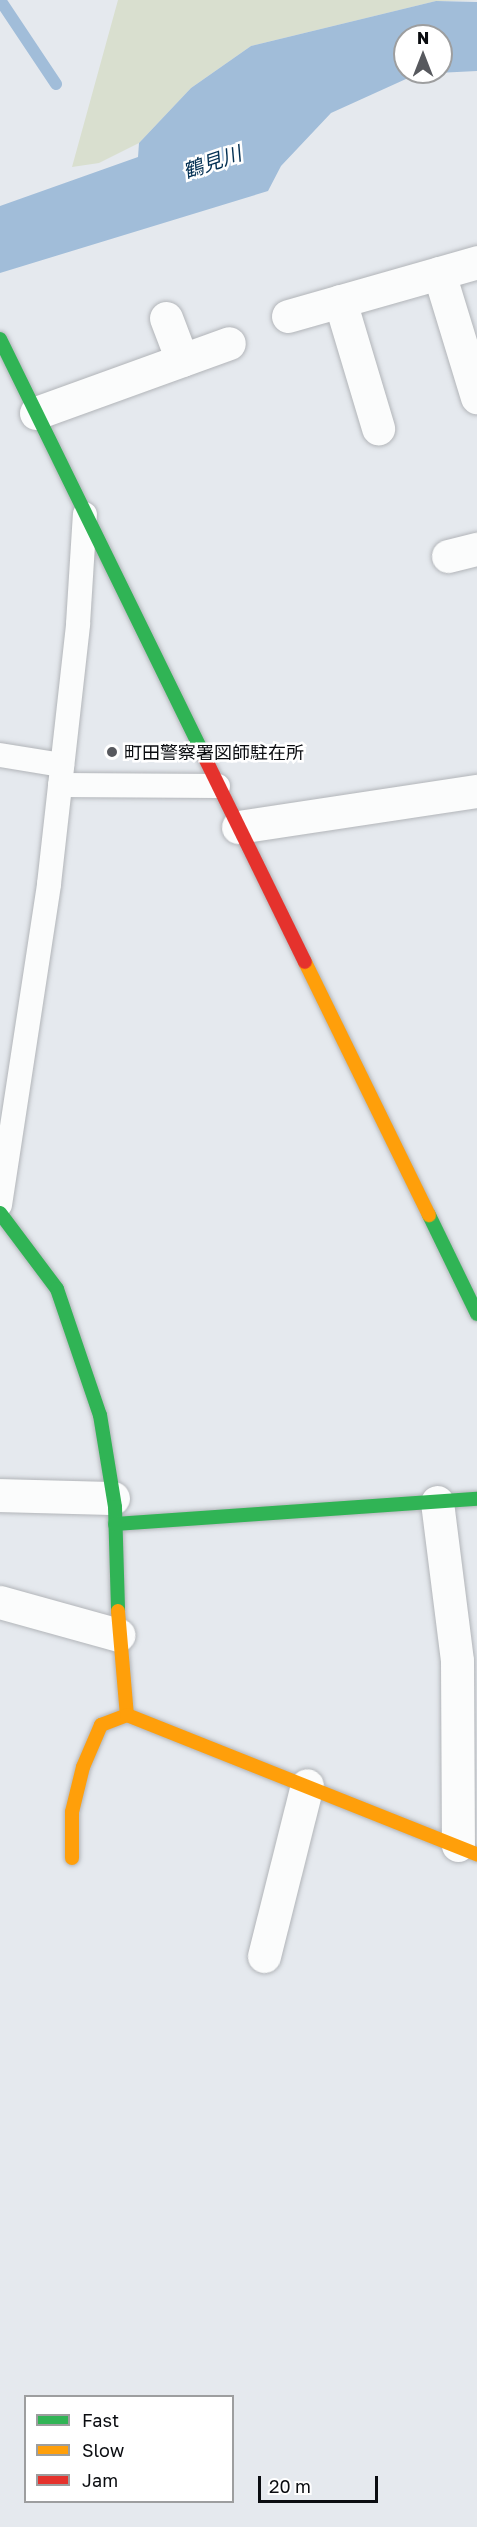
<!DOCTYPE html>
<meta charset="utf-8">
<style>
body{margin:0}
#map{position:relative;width:477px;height:2527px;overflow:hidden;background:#e5e9ee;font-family:"Golos Text","Noto Sans JP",sans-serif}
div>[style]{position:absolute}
.green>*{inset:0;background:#d9dfcf}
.water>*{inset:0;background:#a1bdd9}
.stream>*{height:12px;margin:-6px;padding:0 6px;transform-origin:6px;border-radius:6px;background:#a1bdd9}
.roads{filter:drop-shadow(0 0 2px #b2b5b9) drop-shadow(0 0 2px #b2b5b9)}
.lane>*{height:24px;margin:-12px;padding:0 12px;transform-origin:12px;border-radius:12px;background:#fbfcfc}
.street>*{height:33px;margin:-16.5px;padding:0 16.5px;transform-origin:16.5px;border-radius:16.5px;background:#fbfcfc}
.fast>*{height:14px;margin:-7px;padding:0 7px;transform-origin:7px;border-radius:7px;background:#30b455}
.slow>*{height:14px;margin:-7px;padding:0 7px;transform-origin:7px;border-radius:7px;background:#ff9f0a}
.jam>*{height:14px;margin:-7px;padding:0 7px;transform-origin:7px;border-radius:7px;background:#e5322d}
.dots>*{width:16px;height:16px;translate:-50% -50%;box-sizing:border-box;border:3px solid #fff;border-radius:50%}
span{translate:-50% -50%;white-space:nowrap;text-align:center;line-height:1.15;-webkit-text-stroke:5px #fff;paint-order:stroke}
.poi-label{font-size:18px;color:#0a0c10}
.left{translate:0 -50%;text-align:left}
.water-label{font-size:20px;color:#033053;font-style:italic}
.legend{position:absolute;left:24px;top:2395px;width:210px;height:108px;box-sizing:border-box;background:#fff;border:2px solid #9d9e9f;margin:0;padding:8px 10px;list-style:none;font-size:18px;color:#0a0c10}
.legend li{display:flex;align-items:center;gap:12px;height:30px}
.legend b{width:30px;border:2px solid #9d9e9f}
.north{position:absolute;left:393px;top:24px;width:60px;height:60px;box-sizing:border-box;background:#fff;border:2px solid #9d9e9f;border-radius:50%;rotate:0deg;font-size:16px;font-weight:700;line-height:24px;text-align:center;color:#0a0c10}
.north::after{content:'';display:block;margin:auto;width:21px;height:27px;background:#57595e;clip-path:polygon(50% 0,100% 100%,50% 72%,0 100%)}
.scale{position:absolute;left:258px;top:2476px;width:120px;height:27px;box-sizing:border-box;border:3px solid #0a0c10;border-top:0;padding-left:8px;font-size:18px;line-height:21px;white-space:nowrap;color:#0a0c10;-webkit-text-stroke:4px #fff;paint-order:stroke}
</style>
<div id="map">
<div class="green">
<div style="clip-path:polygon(118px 0,477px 0,436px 1px,251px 46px,191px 88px,139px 143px,99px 163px,72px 167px)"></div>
</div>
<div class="water">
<div style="clip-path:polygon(evenodd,436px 1px,477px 2px,477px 71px,417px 74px,331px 113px,281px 166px,268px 191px,0 273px,0 206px,138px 157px,139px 143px,191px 88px,251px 46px,436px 1px,405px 36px,441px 36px,441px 72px,405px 72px,405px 36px)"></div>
</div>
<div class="stream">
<div style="left:0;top:0;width:101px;rotate:56.3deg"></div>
</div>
<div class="roads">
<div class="lane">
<div style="left:0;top:755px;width:63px;rotate:9.2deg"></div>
<div style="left:60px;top:785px;width:158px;rotate:0.4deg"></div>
<div style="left:0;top:1205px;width:325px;rotate:-81.3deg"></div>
<div style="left:49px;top:884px;width:262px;rotate:-83.6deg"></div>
<div style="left:78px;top:624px;width:110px;rotate:-86.4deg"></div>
</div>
<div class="street">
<div style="left:439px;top:273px;width:130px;rotate:73deg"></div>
<div style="left:340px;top:301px;width:133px;rotate:73.3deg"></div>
<div style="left:288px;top:316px;width:197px;rotate:-15.9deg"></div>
<div style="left:166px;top:318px;width:45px;rotate:69.1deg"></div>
<div style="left:36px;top:413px;width:205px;rotate:-19.9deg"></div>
<div style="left:448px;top:556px;width:30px;rotate:-14deg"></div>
<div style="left:238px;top:827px;width:242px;rotate:-8.6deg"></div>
<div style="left:0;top:1495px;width:113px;rotate:1.5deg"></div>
<div style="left:437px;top:1502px;width:160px;rotate:82.8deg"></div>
<div style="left:457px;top:1661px;width:184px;rotate:89.7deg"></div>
<div style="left:0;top:1602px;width:123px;rotate:15.5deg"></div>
<div style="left:264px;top:1956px;width:176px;rotate:-75.9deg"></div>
</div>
<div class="fast">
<div style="left:0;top:339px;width:466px;rotate:63.9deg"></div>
<div style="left:0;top:1213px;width:95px;rotate:53.1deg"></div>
<div style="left:57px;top:1289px;width:133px;rotate:71.2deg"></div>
<div style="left:100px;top:1415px;width:93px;rotate:80.7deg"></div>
<div style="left:115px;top:1507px;width:104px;rotate:88.3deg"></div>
<div style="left:429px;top:1215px;width:110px;rotate:64.1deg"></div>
<div style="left:115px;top:1524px;width:363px;rotate:-4deg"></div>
</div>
<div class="slow">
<div style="left:305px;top:962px;width:282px;rotate:63.9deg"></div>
<div style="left:118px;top:1611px;width:104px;rotate:85.1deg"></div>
<div style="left:72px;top:1858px;width:46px;rotate:-90deg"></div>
<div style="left:72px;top:1812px;width:46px;rotate:-76.3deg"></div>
<div style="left:83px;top:1767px;width:46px;rotate:-66.8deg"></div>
<div style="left:101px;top:1725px;width:28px;rotate:-21deg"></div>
<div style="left:127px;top:1715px;width:377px;rotate:21.7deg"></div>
</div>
<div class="jam">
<div style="left:205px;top:758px;width:227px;rotate:63.9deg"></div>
</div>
</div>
<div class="dots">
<div style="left:112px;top:752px;background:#57595e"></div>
</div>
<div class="poi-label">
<span class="left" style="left:124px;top:752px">町田警察署図師駐在所</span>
</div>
<div class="water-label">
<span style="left:212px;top:162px;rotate:-19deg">鶴見川</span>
</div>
<ul class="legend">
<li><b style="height:8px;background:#30b455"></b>Fast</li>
<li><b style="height:8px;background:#ff9f0a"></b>Slow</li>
<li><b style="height:8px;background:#e5322d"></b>Jam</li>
</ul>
<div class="north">N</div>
<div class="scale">20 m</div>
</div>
